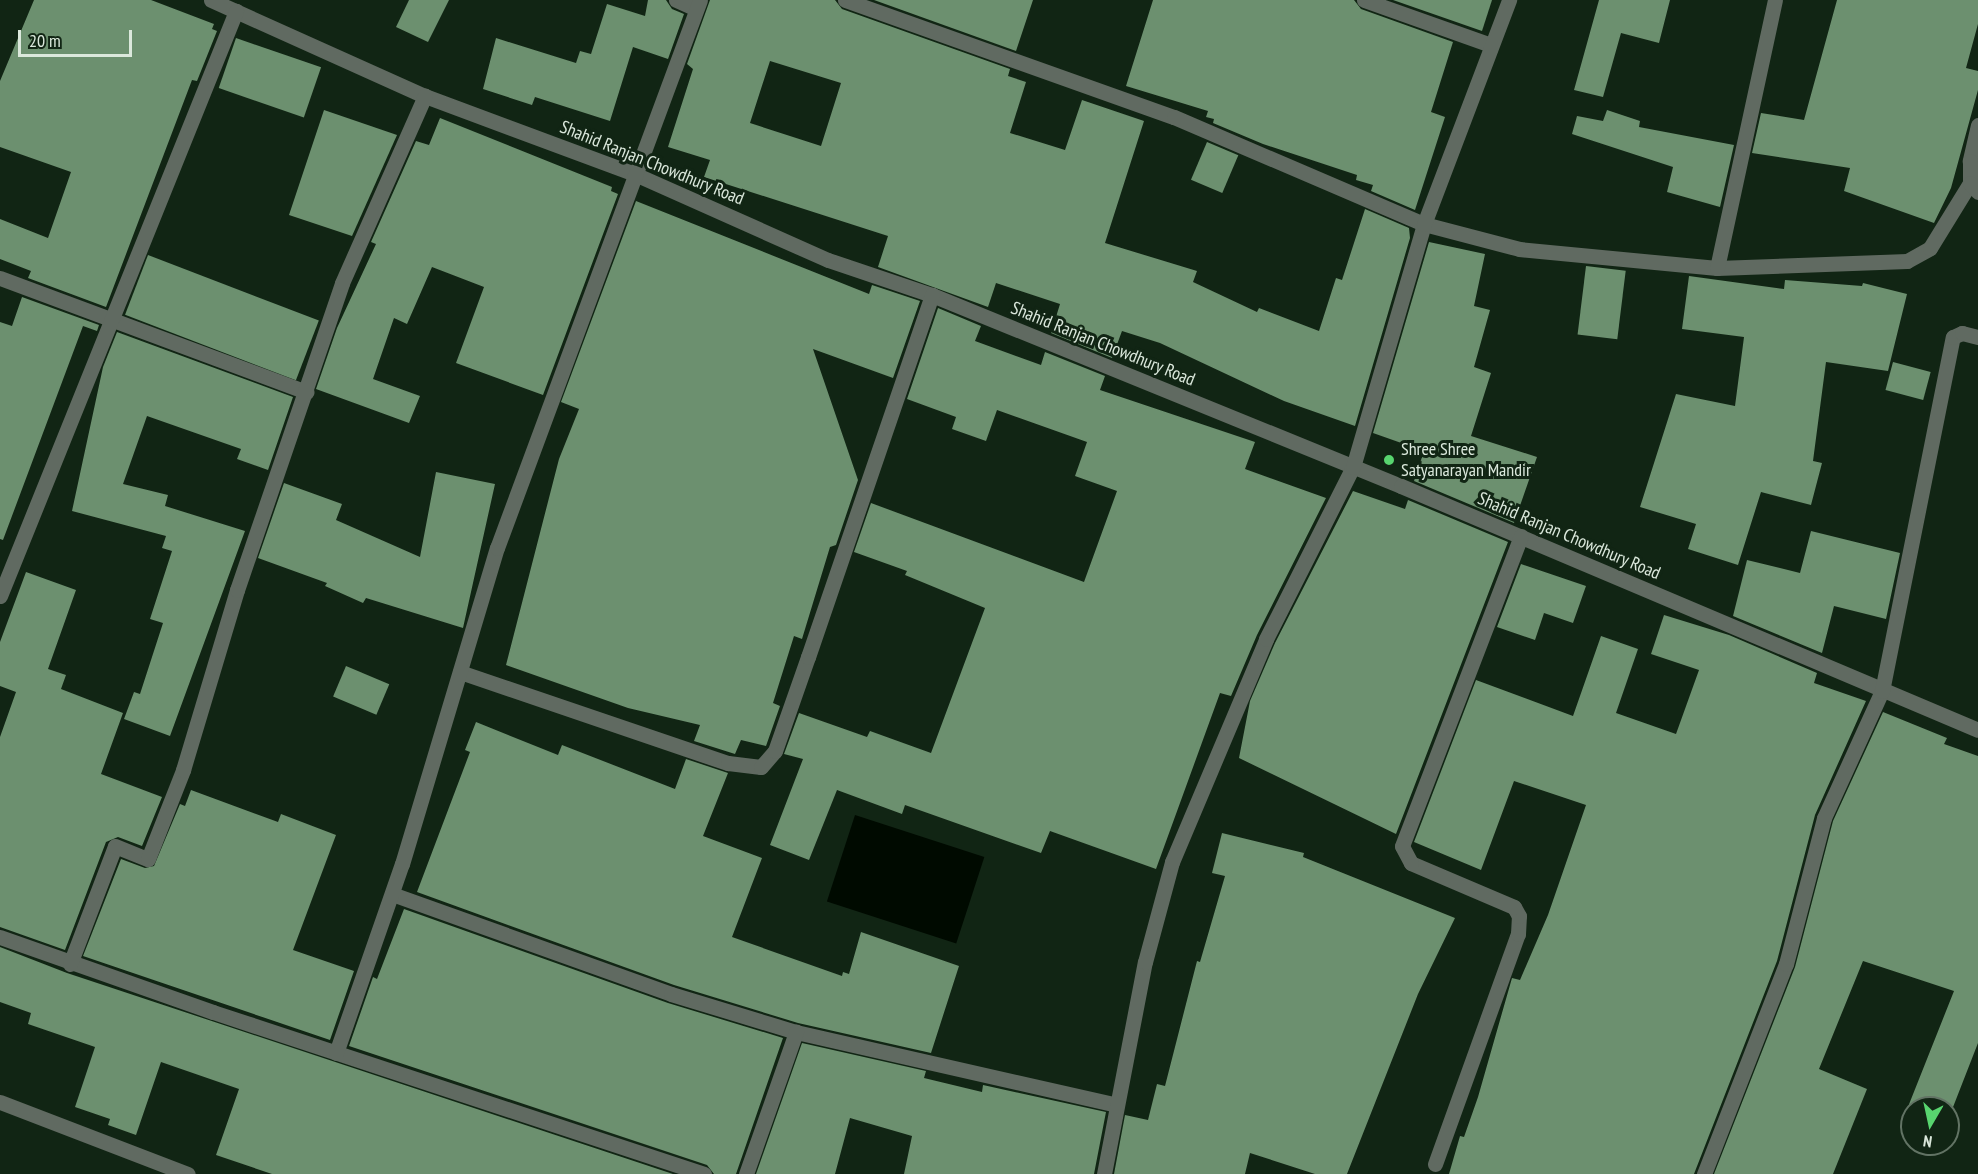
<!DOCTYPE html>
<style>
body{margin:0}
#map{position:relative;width:1978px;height:1174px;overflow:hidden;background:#112514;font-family:"PT Sans Narrow",sans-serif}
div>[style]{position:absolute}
.water>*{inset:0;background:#000a00;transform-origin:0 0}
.building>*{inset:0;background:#6c906f;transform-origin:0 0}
.minor>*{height:15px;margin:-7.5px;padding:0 7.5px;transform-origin:7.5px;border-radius:7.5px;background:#606a61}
.dots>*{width:16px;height:16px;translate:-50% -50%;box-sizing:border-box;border:3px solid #112514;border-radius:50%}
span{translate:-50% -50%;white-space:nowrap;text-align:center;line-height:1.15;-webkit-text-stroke:6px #112514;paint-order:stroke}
.street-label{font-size:18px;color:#dbe8dc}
.poi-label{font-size:18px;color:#dbe8dc}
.left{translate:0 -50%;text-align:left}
.north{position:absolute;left:1900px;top:1096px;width:60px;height:60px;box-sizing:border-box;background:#112514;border:2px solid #627364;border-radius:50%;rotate:189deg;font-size:16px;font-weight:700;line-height:24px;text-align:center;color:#dbe8dc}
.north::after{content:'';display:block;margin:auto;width:21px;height:27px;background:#58d56f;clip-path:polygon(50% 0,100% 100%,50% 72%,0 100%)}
.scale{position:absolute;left:18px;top:30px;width:114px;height:27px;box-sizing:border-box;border:3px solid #dbe8dc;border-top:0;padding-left:8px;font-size:18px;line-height:21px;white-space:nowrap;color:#dbe8dc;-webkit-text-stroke:4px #112514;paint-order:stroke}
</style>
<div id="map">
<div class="water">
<div style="left:855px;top:815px;width:136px;height:91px;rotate:18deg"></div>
</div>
<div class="building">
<div style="clip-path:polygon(34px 0,151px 0,214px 24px,212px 29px,217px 31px,197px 81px,192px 80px,106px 307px,28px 278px,31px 271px,0 259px,0 219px,48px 238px,71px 172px,0 147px,0 81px)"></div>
<div style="clip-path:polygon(409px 0,449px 0,428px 42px,396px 27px)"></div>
<div style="clip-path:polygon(648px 0,666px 0,672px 9px,684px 14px,668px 59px,633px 47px,610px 121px,535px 97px,532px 105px,483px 89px,496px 38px,576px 63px,580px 51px,591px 54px,607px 4px,645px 16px)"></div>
<div style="clip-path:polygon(evenodd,710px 0,835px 0,842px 9px,1010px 69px,1008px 76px,1026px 82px,1010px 133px,1065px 150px,1082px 100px,1144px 121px,1105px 243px,1197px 271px,1193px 282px,1257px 312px,1259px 308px,1319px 331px,1336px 278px,1342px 280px,1365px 209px,1409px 228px,1410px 238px,1355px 426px,1284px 401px,1160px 343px,1122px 331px,1112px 358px,1051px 333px,1060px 304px,996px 283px,988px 307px,878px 267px,888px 236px,704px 177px,710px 160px,668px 147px,693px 69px,687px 64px,710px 0,770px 61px,841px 83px,821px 146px,750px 123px,770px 61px)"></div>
<div style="clip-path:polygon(874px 0,1033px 0,1016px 51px)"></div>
<div style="clip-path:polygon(1153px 0,1354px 0,1361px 9px,1453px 42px,1431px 112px,1445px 117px,1415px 210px,1371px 191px,1373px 185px,1356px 180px,1357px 175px,1263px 144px,1213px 123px,1214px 119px,1206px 117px,1208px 111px,1126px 86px)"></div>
<div style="clip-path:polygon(1393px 0,1492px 0,1482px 31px)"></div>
<div style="clip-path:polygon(1599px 0,1670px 0,1659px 43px,1621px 33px,1603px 97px,1574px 90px)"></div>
<div style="clip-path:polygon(1837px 0,1978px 0,1978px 24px,1966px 68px,1978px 71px,1978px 90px,1951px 188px,1934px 223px,1844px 191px,1850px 168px,1752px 153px,1761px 113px,1804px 120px)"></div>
<div style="left:236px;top:38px;width:90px;height:53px;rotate:19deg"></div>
<div style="clip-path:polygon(324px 110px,397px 135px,352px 236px,289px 215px)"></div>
<div style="clip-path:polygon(1607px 110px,1640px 121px,1639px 127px,1734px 145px,1720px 207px,1667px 192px,1673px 167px,1572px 134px,1577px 116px,1603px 121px)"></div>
<div style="clip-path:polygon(440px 118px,612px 187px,611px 191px,618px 194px,543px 395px,456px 363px,484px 287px,432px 267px,407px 324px,394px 318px,373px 379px,420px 396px,409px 423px,316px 389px,337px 328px,376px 244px,371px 242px,416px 141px,429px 145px)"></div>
<div style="left:1207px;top:142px;width:34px;height:41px;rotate:23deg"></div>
<div style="clip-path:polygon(636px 201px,869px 294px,872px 285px,920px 301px,893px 378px,813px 349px,858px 480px,836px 545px,830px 547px,802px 639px,794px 636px,773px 703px,780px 706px,766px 746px,741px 740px,735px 754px,694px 741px,700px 725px,628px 708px,506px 665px,559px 459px,579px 409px,561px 402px)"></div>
<div style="clip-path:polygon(1429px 242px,1485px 254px,1474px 306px,1490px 310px,1474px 367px,1491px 373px,1471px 436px,1537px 457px,1514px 523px,1414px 481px,1424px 451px,1373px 433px)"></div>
<div style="left:148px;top:255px;width:183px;height:64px;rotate:21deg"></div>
<div style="left:1586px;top:266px;width:40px;height:69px;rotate:7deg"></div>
<div style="clip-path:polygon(1689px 276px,1784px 289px,1785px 280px,1862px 286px,1863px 283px,1907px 294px,1888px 371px,1826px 362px,1813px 461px,1822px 463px,1811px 505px,1761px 492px,1738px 565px,1688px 549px,1696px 524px,1640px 507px,1676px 394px,1735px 406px,1744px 337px,1682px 329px)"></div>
<div style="clip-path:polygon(22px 297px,99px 325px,97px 331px,83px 326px,3px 540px,0 539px,0 322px,12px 326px)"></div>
<div style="clip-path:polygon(938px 308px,981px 326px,975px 341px,1041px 365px,1045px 352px,1105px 376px,1100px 390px,1255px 442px,1245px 469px,1326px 498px,1257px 635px,1231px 696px,1220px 693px,1156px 869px,1050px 831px,1041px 853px,905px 805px,902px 814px,837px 790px,809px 860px,770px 845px,803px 759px,784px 754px,799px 713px,867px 737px,870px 731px,931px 753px,985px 608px,905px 575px,907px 571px,854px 552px,871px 503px,1084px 582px,1117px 491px,1075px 476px,1087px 442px,997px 410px,986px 441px,952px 429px,956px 417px,907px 399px)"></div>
<div style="clip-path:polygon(117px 332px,293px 397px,268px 470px,237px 459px,241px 449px,147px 416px,123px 484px,168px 495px,165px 506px,245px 531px,170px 736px,124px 719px,134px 692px,140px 694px,163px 623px,150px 619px,172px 551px,162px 548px,166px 536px,72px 511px,103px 367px)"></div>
<div style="left:1893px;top:362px;width:39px;height:29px;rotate:15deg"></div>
<div style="clip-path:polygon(436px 472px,495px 484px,463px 628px,366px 598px,363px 603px,325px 586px,327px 583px,258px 558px,284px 483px,342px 504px,336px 520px,420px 557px)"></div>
<div style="clip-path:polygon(1353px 491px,1405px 509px,1408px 500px,1508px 542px,1396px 834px,1239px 758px,1250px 701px,1275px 643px)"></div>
<div style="clip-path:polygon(1811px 531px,1900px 553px,1886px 619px,1834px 606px,1822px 653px,1733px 616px,1747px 560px,1800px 573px)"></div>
<div style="clip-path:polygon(1521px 564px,1586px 586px,1573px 623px,1544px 613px,1535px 640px,1497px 627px)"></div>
<div style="clip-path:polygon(26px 572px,76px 590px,48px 669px,66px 675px,61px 689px,123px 713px,101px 774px,162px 797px,142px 846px,118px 837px,106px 842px,65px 950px,0 927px,0 737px,16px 692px,0 686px,0 642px)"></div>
<div style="clip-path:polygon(1664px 615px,1729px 635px,1817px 673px,1814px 683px,1866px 701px,1815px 815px,1777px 961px,1694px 1174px,1449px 1174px,1460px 1136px,1464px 1137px,1478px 1097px,1512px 978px,1520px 980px,1548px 915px,1586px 805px,1514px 781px,1481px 870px,1414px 842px,1476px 680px,1573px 716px,1601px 636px,1638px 649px,1616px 713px,1676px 734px,1699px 670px,1651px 654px)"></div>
<div style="left:346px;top:666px;width:47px;height:33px;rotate:23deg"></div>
<div style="clip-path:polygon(1883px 712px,1947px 738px,1944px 744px,1978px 756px,1978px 1043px,1948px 1120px,1948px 1108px,1912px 1108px,1912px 1131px,1900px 1127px,1954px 991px,1863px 961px,1819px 1069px,1867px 1089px,1833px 1174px,1714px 1174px,1795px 967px,1833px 821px)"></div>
<div style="clip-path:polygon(476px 722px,558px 755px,562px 745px,675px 789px,686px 759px,728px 773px,703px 836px,762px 858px,732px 937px,842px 976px,843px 972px,849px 974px,861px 932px,959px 966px,931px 1053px,798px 1023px,674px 985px,417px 892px,470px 752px,465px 750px)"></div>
<div style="clip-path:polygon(191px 790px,278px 822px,281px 814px,336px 835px,293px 950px,354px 971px,330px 1040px,83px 956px,121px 859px,145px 868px,154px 866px,180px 804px,185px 806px)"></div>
<div style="clip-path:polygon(1222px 833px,1304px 853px,1303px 857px,1455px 918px,1418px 994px,1347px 1174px,1315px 1174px,1250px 1153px,1245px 1174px,1114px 1174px,1125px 1115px,1148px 1120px,1157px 1084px,1165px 1086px,1197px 961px,1200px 962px,1225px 876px,1212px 873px)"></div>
<div style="clip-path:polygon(404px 909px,668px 1003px,783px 1038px,736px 1174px,714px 1174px,707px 1165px,349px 1046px,373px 977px,377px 979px)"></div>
<div style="clip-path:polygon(0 947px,67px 973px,673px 1174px,272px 1174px,216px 1155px,239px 1089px,161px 1062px,136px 1135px,108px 1125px,110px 1119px,75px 1107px,95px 1047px,28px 1024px,31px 1013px,0 1002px)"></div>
<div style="clip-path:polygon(802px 1043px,926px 1071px,924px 1078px,982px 1092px,983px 1085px,1106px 1112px,1094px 1174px,904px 1174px,912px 1136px,850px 1118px,835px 1174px,756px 1174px)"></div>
</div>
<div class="minor">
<div style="left:211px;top:0;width:235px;rotate:24.2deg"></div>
<div style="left:425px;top:96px;width:226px;rotate:20.4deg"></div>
<div style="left:637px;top:175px;width:209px;rotate:24deg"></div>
<div style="left:828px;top:260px;width:110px;rotate:18.6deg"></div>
<div style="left:932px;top:295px;width:506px;rotate:22.16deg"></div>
<div style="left:1401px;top:486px;width:626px;rotate:22.92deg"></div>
<div style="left:676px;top:0;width:22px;rotate:24deg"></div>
<div style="left:845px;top:0;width:349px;rotate:19.6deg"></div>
<div style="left:1174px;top:117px;width:272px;rotate:23.2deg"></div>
<div style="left:1424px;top:224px;width:98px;rotate:14.7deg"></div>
<div style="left:1519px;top:249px;width:199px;rotate:5.5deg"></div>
<div style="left:1717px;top:268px;width:190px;rotate:-2.1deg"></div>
<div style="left:1907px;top:261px;width:26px;rotate:-29deg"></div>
<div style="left:1930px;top:248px;width:76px;rotate:-58.4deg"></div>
<div style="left:1364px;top:0;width:135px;rotate:19.5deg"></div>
<div style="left:1978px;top:125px;width:37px;rotate:103deg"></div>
<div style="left:1970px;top:161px;width:22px;rotate:90deg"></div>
<div style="left:1970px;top:183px;width:12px;rotate:48deg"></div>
<div style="left:1717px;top:268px;width:274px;rotate:-77.8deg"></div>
<div style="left:0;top:278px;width:327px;rotate:20.4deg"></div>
<div style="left:0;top:596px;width:631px;rotate:-68.03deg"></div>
<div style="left:460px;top:672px;width:283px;rotate:18.8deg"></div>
<div style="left:728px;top:763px;width:33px;rotate:7deg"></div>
<div style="left:761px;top:767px;width:21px;rotate:-49deg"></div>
<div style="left:775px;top:751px;width:100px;rotate:-70.7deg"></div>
<div style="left:808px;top:657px;width:383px;rotate:-71.1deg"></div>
<div style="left:392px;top:894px;width:296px;rotate:19.7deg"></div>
<div style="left:671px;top:994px;width:131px;rotate:16.9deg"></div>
<div style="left:796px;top:1032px;width:329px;rotate:12.8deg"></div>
<div style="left:0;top:937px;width:226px;rotate:19.4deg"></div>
<div style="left:213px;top:1012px;width:517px;rotate:18.26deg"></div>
<div style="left:70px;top:964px;width:126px;rotate:-69.1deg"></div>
<div style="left:115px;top:846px;width:35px;rotate:22deg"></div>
<div style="left:148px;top:859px;width:96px;rotate:-68.5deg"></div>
<div style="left:183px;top:770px;width:188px;rotate:-73.3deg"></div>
<div style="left:237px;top:590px;width:324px;rotate:-71.1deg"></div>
<div style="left:342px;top:283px;width:205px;rotate:-66.1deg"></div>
<div style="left:336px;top:1053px;width:200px;rotate:-70.8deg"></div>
<div style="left:402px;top:864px;width:330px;rotate:-73.3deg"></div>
<div style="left:497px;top:548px;width:584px;rotate:-69.67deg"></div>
<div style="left:0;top:1102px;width:201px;rotate:21deg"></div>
<div style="left:1435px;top:1164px;width:245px;rotate:-70.2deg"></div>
<div style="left:1518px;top:934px;width:18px;rotate:-87deg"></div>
<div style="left:1519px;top:916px;width:10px;rotate:-119deg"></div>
<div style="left:1514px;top:907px;width:112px;rotate:-156.9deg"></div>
<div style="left:1411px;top:863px;width:19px;rotate:-118deg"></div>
<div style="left:1402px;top:846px;width:332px;rotate:-69deg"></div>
<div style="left:746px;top:1174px;width:151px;rotate:-70.6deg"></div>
<div style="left:1104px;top:1174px;width:216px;rotate:-79.1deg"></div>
<div style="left:1145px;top:962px;width:104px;rotate:-74.9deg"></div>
<div style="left:1172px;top:862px;width:242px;rotate:-67.1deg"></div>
<div style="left:1266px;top:639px;width:193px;rotate:-63.2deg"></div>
<div style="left:1353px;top:467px;width:253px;rotate:-73.7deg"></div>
<div style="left:1424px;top:224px;width:240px;rotate:-69.2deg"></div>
<div style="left:1704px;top:1174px;width:225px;rotate:-68.7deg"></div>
<div style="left:1786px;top:964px;width:151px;rotate:-75.4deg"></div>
<div style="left:1824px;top:818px;width:140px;rotate:-65.5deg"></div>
<div style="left:1882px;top:691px;width:361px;rotate:-78.7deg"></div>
<div style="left:1953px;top:337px;width:10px;rotate:-24deg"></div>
<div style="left:1962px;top:333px;width:16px;rotate:14deg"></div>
</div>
<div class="dots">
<div style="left:1389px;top:460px;background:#58d56f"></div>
</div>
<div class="street-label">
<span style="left:652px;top:163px;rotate:22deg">Shahid Ranjan Chowdhury Road</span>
<span style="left:1103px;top:344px;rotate:22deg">Shahid Ranjan Chowdhury Road</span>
<span style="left:1569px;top:536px;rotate:23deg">Shahid Ranjan Chowdhury Road</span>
</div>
<div class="poi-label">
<span class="left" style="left:1401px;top:460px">Shree Shree<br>Satyanarayan Mandir</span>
</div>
<div class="north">N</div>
<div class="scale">20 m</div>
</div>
